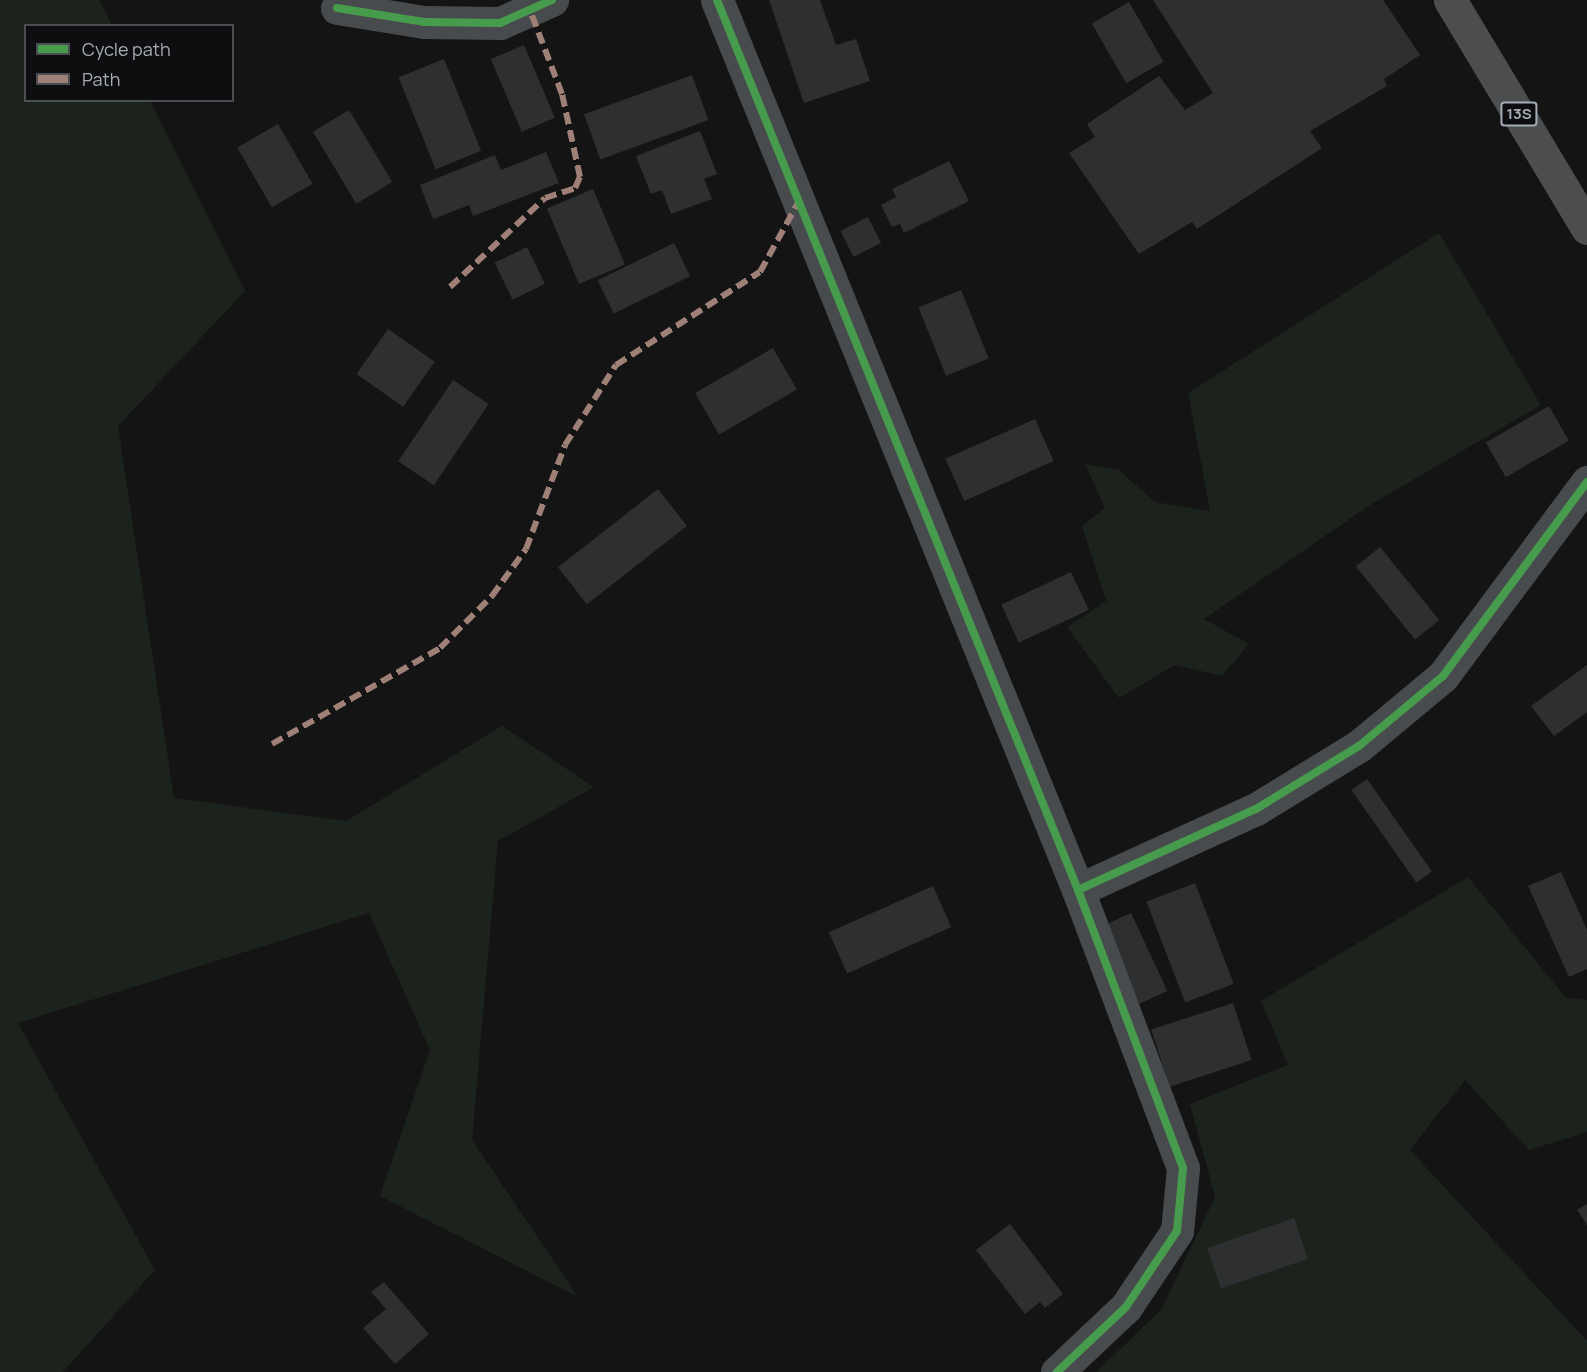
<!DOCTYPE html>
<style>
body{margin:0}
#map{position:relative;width:1587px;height:1372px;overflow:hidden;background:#141414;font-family:Manrope,sans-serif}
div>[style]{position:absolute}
.green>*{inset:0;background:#1c221c}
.building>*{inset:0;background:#2e2f30;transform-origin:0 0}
.minor>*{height:33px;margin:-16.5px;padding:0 16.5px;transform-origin:16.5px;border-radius:16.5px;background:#484b4d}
.highway>*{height:33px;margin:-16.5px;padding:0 16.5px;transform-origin:16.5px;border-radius:16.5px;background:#4b4d4e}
.quiet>*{height:6px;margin-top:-3px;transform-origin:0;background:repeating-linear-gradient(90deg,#9e8076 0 12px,transparent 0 18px)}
.cycleway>*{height:8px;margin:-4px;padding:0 4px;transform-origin:4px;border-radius:4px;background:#469c4c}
span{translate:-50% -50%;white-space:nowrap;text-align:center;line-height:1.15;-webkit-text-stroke:6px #0e0e10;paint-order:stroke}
.shield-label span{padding:2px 4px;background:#0e0e10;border:2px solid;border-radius:4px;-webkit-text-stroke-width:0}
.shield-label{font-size:15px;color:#a4adb5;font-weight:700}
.legend{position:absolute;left:24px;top:24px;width:210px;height:78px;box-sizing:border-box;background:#0e0e10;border:2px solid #4a4e52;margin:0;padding:8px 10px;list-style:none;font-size:18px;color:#a4adb5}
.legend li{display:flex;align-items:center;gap:12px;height:30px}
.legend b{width:30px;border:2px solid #4a4e52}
</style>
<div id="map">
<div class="green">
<div style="clip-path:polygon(0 0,99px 0,112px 25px,26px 26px,26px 100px,150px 101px,245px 291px,118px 426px,174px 798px,346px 821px,502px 726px,594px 787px,498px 841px,472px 1140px,578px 1297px,380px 1196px,430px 1050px,369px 913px,18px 1023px,155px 1270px,63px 1372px,0 1372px)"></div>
<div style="clip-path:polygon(1439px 233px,1541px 405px,1370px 505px,1204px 619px,1249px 644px,1222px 676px,1175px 665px,1119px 698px,1067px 627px,1106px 601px,1082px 526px,1105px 508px,1085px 464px,1119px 470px,1155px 502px,1210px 511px,1188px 393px)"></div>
<div style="clip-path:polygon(1468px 877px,1566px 998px,1587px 1000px,1587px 1132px,1529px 1150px,1465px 1080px,1410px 1150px,1587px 1341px,1587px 1372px,1096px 1372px,1161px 1310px,1215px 1197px,1190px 1104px,1288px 1065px,1261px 1001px)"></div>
</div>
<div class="building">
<div style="clip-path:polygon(769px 0,820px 0,836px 45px,856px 39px,870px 81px,804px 103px)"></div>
<div style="clip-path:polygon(1153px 0,1383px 0,1420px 55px,1384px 79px,1387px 86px,1310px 131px,1322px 148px,1197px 229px,1192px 222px,1139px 254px,1069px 153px,1095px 137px,1087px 124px,1159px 76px,1185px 110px,1213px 93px)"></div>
<div style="left:1129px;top:2px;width:69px;height:43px;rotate:60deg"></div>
<div style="left:524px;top:45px;width:79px;height:36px;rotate:67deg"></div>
<div style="left:444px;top:59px;width:99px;height:49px;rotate:68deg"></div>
<div style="left:692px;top:75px;width:48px;height:115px;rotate:70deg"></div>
<div style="left:349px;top:110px;width:84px;height:42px;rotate:59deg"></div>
<div style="left:278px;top:124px;width:69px;height:47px;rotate:60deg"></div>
<div style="clip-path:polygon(700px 131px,717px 174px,704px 179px,712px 199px,671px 214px,662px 190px,651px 194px,636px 156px)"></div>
<div style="clip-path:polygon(546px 152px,559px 183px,473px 216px,469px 205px,433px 219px,420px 185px,495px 155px,501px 170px)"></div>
<div style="clip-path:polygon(949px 161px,969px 201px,904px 233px,900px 224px,892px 227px,881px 205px,896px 197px,892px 189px)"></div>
<div style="left:593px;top:189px;width:82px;height:50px;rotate:67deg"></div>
<div style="left:868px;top:217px;width:29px;height:31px;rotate:63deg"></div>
<div style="left:674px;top:243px;width:37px;height:85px;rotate:64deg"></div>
<div style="left:527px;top:247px;width:41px;height:36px;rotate:64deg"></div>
<div style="left:961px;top:290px;width:74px;height:46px;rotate:68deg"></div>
<div style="left:388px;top:329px;width:57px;height:55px;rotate:35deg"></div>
<div style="left:773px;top:348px;width:48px;height:90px;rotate:60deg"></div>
<div style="left:453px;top:380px;width:43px;height:98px;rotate:34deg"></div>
<div style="left:1549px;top:406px;width:40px;height:73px;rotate:60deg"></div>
<div style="left:1035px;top:419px;width:46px;height:98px;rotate:66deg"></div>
<div style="left:658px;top:489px;width:47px;height:127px;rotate:52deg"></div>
<div style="left:1380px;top:547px;width:94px;height:31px;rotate:51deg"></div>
<div style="left:1071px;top:572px;width:42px;height:77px;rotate:65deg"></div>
<div style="clip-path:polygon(1587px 665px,1587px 712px,1554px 736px,1531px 706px)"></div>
<div style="left:1367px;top:779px;width:113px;height:19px;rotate:55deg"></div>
<div style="clip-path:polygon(1561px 872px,1587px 930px,1587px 969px,1569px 977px,1528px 886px)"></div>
<div style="left:1195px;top:883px;width:108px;height:52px;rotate:69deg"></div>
<div style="left:933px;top:886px;width:45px;height:114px;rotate:66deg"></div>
<div style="left:1131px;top:913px;width:86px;height:34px;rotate:65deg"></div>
<div style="left:1233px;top:1003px;width:60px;height:86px;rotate:72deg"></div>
<div style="clip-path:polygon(1587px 1204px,1587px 1225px,1577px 1210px)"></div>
<div style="left:1294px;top:1218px;width:43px;height:92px;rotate:71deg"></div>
<div style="clip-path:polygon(1010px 1224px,1063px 1294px,1045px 1308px,1040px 1302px,1025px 1314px,976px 1250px)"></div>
<div style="clip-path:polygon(384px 1282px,429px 1334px,395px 1364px,363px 1328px,386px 1309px,371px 1292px)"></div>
</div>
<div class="minor">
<div style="left:717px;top:0;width:960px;rotate:67.92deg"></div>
<div style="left:1078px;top:890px;width:297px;rotate:69.3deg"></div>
<div style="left:1183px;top:1168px;width:63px;rotate:95.4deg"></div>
<div style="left:1177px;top:1231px;width:92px;rotate:123.9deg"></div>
<div style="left:1126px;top:1307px;width:95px;rotate:136.7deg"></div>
<div style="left:337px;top:8px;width:88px;rotate:9.1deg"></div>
<div style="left:424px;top:22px;width:76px;rotate:0.8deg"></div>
<div style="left:500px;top:23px;width:57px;rotate:-23.9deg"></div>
<div style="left:1078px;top:890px;width:196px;rotate:-24.5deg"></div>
<div style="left:1256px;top:809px;width:121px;rotate:-31.5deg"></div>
<div style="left:1359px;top:746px;width:109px;rotate:-39.8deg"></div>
<div style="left:1443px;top:676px;width:242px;rotate:-53.4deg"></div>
</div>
<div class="highway">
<div style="left:1450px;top:0;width:266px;rotate:59deg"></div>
</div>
<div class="quiet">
<div style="left:450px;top:287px;width:130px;rotate:-43.1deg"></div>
<div style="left:545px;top:198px;width:32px;rotate:-18deg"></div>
<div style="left:575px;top:188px;width:12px;rotate:-66deg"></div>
<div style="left:580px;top:177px;width:85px;rotate:-102.2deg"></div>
<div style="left:562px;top:94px;width:90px;rotate:-110.9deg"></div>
<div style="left:272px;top:744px;width:193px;rotate:-29.7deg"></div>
<div style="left:440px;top:648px;width:74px;rotate:-45deg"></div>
<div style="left:492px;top:596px;width:58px;rotate:-54.1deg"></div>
<div style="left:526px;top:549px;width:111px;rotate:-69.4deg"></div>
<div style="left:565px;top:445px;width:95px;rotate:-57.5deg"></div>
<div style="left:616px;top:365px;width:171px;rotate:-32.9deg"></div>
<div style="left:760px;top:272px;width:79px;rotate:-61.2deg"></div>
</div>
<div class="cycleway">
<div style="left:717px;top:0;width:960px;rotate:67.92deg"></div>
<div style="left:1078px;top:890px;width:297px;rotate:69.3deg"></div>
<div style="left:1183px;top:1168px;width:63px;rotate:95.4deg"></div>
<div style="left:1177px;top:1231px;width:92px;rotate:123.9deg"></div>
<div style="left:1126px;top:1307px;width:95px;rotate:136.7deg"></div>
<div style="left:337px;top:8px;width:88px;rotate:9.1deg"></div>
<div style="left:424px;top:22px;width:76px;rotate:0.8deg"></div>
<div style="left:500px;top:23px;width:57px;rotate:-23.9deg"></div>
<div style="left:1078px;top:890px;width:196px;rotate:-24.5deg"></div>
<div style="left:1256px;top:809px;width:121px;rotate:-31.5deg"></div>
<div style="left:1359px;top:746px;width:109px;rotate:-39.8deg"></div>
<div style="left:1443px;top:676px;width:242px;rotate:-53.4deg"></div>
</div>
<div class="shield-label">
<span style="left:1519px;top:114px">13S</span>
</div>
<ul class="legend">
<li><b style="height:8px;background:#469c4c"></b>Cycle path</li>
<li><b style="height:8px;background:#9e8076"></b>Path</li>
</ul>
</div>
